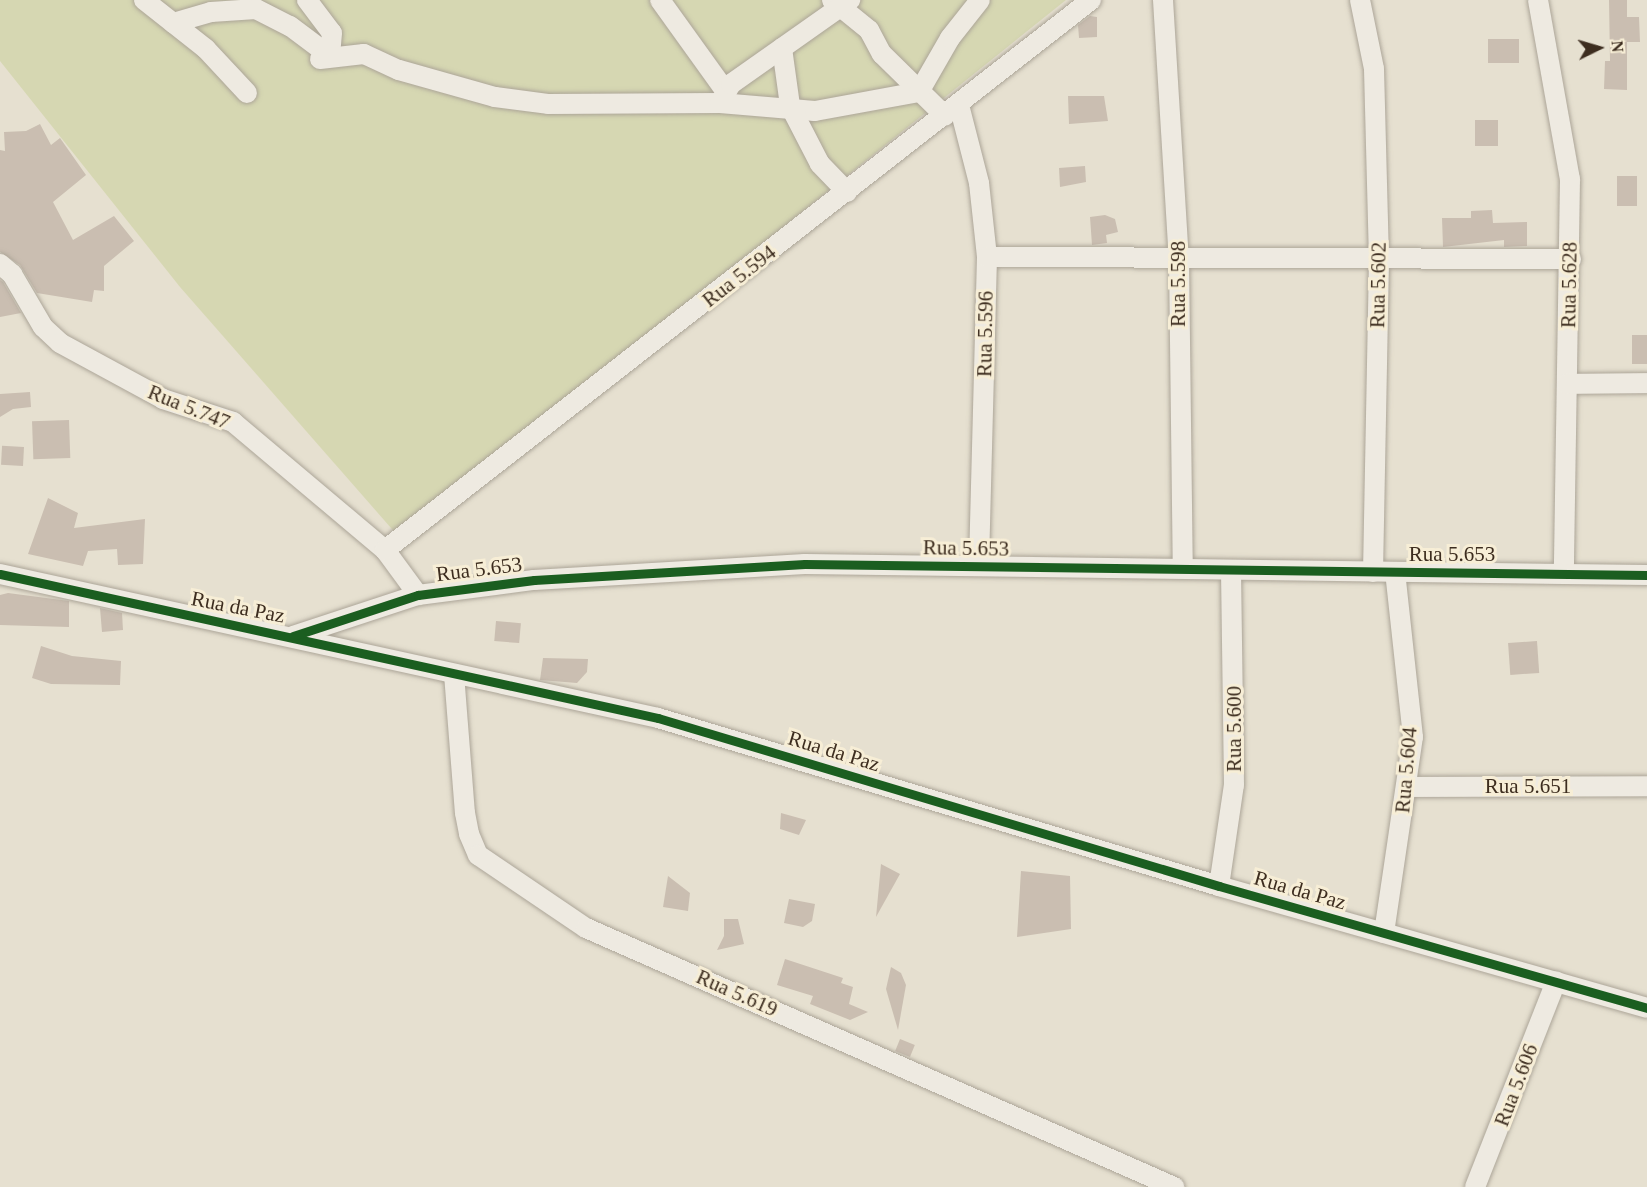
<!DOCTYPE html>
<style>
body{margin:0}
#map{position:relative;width:1647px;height:1187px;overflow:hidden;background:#e6e0d0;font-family:Georgia,serif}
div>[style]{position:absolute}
.green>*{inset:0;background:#d6d7b2}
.building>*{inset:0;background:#cabeb1;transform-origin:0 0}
.roads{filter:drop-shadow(0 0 2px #aca598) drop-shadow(0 0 2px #aca598)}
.street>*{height:20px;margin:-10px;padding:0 10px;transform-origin:10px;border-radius:10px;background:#eeeae1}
.cycleway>*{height:9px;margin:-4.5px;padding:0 4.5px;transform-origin:4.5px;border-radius:4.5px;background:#1b5e20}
span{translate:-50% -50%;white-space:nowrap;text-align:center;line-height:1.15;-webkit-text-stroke:6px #f7eed6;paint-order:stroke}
.street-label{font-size:21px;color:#3d2d1f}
.north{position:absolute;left:1569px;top:18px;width:60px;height:60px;-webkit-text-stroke:4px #f7eed6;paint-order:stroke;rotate:85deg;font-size:16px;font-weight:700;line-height:24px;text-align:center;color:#3d2d1f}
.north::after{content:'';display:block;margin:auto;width:21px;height:27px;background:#3d2d1f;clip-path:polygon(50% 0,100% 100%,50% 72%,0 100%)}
</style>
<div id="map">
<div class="green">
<div style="clip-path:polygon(0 0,1066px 0,398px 536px,180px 287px,0 61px)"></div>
</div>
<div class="building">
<div style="clip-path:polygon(1609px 0,1627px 0,1627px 17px,1639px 17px,1640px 42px,1627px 42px,1627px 90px,1604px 89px,1605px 61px,1610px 61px)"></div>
<div style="clip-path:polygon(1090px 16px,1097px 17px,1097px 37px,1079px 38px,1078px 25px)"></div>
<div style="left:1488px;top:39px;width:31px;height:24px"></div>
<div style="clip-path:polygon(1068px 96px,1104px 96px,1108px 121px,1069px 124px)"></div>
<div style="left:1475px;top:120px;width:23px;height:26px"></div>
<div style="clip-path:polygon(40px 124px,51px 145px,60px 138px,86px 175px,53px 202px,73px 240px,114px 216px,134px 241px,104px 266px,104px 291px,94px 290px,92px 302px,37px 293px,20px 265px,0 252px,0 150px,5px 151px,4px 132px,26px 131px)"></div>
<div style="clip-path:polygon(1085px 166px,1086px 182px,1060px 187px,1059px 168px)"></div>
<div style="left:1637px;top:176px;width:30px;height:20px;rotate:90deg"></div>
<div style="clip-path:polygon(1492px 210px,1493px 223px,1527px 222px,1527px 246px,1504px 247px,1504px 240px,1443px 247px,1442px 218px,1471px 218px,1471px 211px)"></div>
<div style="clip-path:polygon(1105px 215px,1115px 219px,1118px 232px,1106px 235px,1107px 243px,1092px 245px,1090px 217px)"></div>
<div style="clip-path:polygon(0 280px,3px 282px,21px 313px,0 317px)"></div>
<div style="left:1632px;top:335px;width:15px;height:29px"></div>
<div style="clip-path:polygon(30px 392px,31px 407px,13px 409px,0 417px,0 394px)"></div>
<div style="left:69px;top:420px;width:38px;height:37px;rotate:88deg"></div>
<div style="left:24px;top:447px;width:19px;height:22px;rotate:93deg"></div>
<div style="clip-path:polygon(48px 498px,78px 513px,74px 528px,145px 519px,143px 564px,118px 565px,117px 549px,88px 551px,83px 566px,28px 554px)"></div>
<div style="clip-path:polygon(8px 593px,69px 601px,69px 627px,0 625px,0 595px)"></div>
<div style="clip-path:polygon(100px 608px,122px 613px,123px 630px,102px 632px)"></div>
<div style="left:496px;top:621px;width:25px;height:20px;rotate:5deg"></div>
<div style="left:1537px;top:641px;width:32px;height:29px;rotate:86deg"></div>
<div style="clip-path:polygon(41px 646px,72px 656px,121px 661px,120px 685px,51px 684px,32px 678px)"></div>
<div style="clip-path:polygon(543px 658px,588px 659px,587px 672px,577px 683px,540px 680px)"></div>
<div style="clip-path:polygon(781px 813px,806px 820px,799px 835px,780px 829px)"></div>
<div style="clip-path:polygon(881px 864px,900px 874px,876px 917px)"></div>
<div style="clip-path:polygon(1021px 871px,1070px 876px,1071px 929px,1017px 937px)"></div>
<div style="clip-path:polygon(668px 876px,690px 893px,688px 911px,663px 907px)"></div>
<div style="clip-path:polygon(789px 899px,815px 904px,812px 921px,803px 927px,784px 923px)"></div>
<div style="clip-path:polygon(724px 919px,738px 919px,744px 944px,717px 950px,724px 936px)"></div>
<div style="clip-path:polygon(785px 959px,843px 978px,841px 983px,853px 987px,849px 1004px,868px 1012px,850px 1020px,810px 1004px,813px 996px,777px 985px)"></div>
<div style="clip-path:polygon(891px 967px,901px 973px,906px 985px,898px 1030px,886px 989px)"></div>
<div style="left:900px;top:1039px;width:16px;height:13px;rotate:22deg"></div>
</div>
<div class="roads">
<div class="street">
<div style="left:144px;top:0;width:79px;rotate:38.3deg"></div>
<div style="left:206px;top:49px;width:60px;rotate:47deg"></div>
<div style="left:307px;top:0;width:41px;rotate:52.9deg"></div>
<div style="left:332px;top:33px;width:23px;rotate:95deg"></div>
<div style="left:660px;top:0;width:113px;rotate:54.3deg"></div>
<div style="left:832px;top:0;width:48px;rotate:39deg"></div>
<div style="left:869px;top:30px;width:27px;rotate:62deg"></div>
<div style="left:882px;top:54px;width:88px;rotate:44.5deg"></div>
<div style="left:1163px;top:0;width:259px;rotate:86.5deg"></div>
<div style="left:1179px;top:259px;width:309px;rotate:89.3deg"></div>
<div style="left:1360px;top:0;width:70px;rotate:78.5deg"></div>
<div style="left:1374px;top:69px;width:191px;rotate:88.5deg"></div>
<div style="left:1379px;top:260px;width:312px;rotate:91.1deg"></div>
<div style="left:1538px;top:0;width:182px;rotate:79.9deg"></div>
<div style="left:1570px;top:179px;width:394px;rotate:90.9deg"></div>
<div style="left:173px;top:23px;width:40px;rotate:-16deg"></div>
<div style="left:211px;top:12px;width:45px;rotate:-3.8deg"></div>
<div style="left:256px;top:9px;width:38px;rotate:27deg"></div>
<div style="left:290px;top:26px;width:50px;rotate:36.9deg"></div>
<div style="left:782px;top:48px;width:59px;rotate:82.1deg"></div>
<div style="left:790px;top:106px;width:65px;rotate:62.7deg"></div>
<div style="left:820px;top:164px;width:39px;rotate:46deg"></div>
<div style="left:320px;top:59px;width:44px;rotate:-6.5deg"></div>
<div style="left:364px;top:54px;width:38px;rotate:25deg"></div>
<div style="left:399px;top:70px;width:100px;rotate:15.7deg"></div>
<div style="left:495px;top:97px;width:53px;rotate:7.5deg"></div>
<div style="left:548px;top:104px;width:172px;rotate:-0.3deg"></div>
<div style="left:720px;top:103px;width:95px;rotate:4.8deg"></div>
<div style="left:815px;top:111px;width:106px;rotate:-10.4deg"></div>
<div style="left:919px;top:92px;width:62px;rotate:-60.1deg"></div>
<div style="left:950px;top:38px;width:48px;rotate:-51.7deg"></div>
<div style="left:720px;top:103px;width:22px;rotate:-60deg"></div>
<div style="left:731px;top:84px;width:146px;rotate:-35.2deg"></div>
<div style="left:959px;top:105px;width:81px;rotate:75.6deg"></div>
<div style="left:979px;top:183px;width:74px;rotate:83.8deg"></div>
<div style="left:987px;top:257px;width:309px;rotate:91.5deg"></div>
<div style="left:987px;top:257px;width:584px;rotate:0.2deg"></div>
<div style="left:0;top:264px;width:16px;rotate:40deg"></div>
<div style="left:12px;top:274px;width:61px;rotate:59.7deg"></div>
<div style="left:43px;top:327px;width:23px;rotate:43deg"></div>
<div style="left:60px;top:343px;width:117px;rotate:28.5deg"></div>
<div style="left:163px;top:399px;width:74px;rotate:18.2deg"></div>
<div style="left:233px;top:422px;width:199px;rotate:40.1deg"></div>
<div style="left:385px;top:550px;width:56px;rotate:53.7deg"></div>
<div style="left:1567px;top:384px;width:80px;rotate:-0.7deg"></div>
<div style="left:385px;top:550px;width:895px;rotate:-37.92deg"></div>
<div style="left:0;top:574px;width:674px;rotate:12.34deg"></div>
<div style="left:658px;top:718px;width:586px;rotate:16.67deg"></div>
<div style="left:1219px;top:886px;width:445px;rotate:15.9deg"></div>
<div style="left:293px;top:636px;width:132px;rotate:-18.2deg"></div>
<div style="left:418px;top:595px;width:117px;rotate:-7.4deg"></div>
<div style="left:534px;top:580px;width:271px;rotate:-3.4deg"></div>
<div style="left:805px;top:564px;width:842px;rotate:0.75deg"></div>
<div style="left:454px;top:674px;width:139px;rotate:85.5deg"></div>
<div style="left:465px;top:813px;width:21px;rotate:79deg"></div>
<div style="left:469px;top:834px;width:23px;rotate:67deg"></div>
<div style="left:478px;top:855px;width:130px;rotate:34.1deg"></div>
<div style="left:586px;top:928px;width:643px;rotate:23.77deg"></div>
<div style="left:1408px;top:787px;width:239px;rotate:-0.2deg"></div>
<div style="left:1219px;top:886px;width:102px;rotate:-81.6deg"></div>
<div style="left:1234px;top:785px;width:215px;rotate:-90.8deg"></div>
<div style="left:1384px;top:933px;width:198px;rotate:-81.6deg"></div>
<div style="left:1413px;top:737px;width:166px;rotate:-96.2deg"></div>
<div style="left:1475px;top:1187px;width:221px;rotate:-68.5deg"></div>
</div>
</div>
<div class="cycleway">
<div style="left:0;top:574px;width:674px;rotate:12.34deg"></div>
<div style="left:658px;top:718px;width:586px;rotate:16.67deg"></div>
<div style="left:1219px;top:886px;width:445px;rotate:15.9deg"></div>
<div style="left:293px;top:636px;width:132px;rotate:-18.2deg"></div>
<div style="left:418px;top:595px;width:117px;rotate:-7.4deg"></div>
<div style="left:534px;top:580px;width:271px;rotate:-3.4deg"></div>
<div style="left:805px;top:564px;width:842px;rotate:0.75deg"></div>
</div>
<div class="street-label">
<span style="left:739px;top:276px;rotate:-38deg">Rua 5.594</span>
<span style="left:1178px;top:284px;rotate:-90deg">Rua 5.598</span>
<span style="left:1378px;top:285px;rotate:-89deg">Rua 5.602</span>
<span style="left:1569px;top:285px;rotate:-89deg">Rua 5.628</span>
<span style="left:985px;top:334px;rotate:-89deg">Rua 5.596</span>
<span style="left:189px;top:407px;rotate:22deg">Rua 5.747</span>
<span style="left:966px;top:548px;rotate:1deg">Rua 5.653</span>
<span style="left:1452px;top:554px">Rua 5.653</span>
<span style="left:479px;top:569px;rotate:-7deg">Rua 5.653</span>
<span style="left:238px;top:607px;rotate:11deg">Rua da Paz</span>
<span style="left:1234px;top:729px;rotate:-90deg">Rua 5.600</span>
<span style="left:834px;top:751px;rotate:17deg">Rua da Paz</span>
<span style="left:1406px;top:770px;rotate:-85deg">Rua 5.604</span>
<span style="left:1528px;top:786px">Rua 5.651</span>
<span style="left:1300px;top:890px;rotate:16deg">Rua da Paz</span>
<span style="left:737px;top:993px;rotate:24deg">Rua 5.619</span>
<span style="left:1516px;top:1085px;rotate:-69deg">Rua 5.606</span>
</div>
<div class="north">N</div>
</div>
